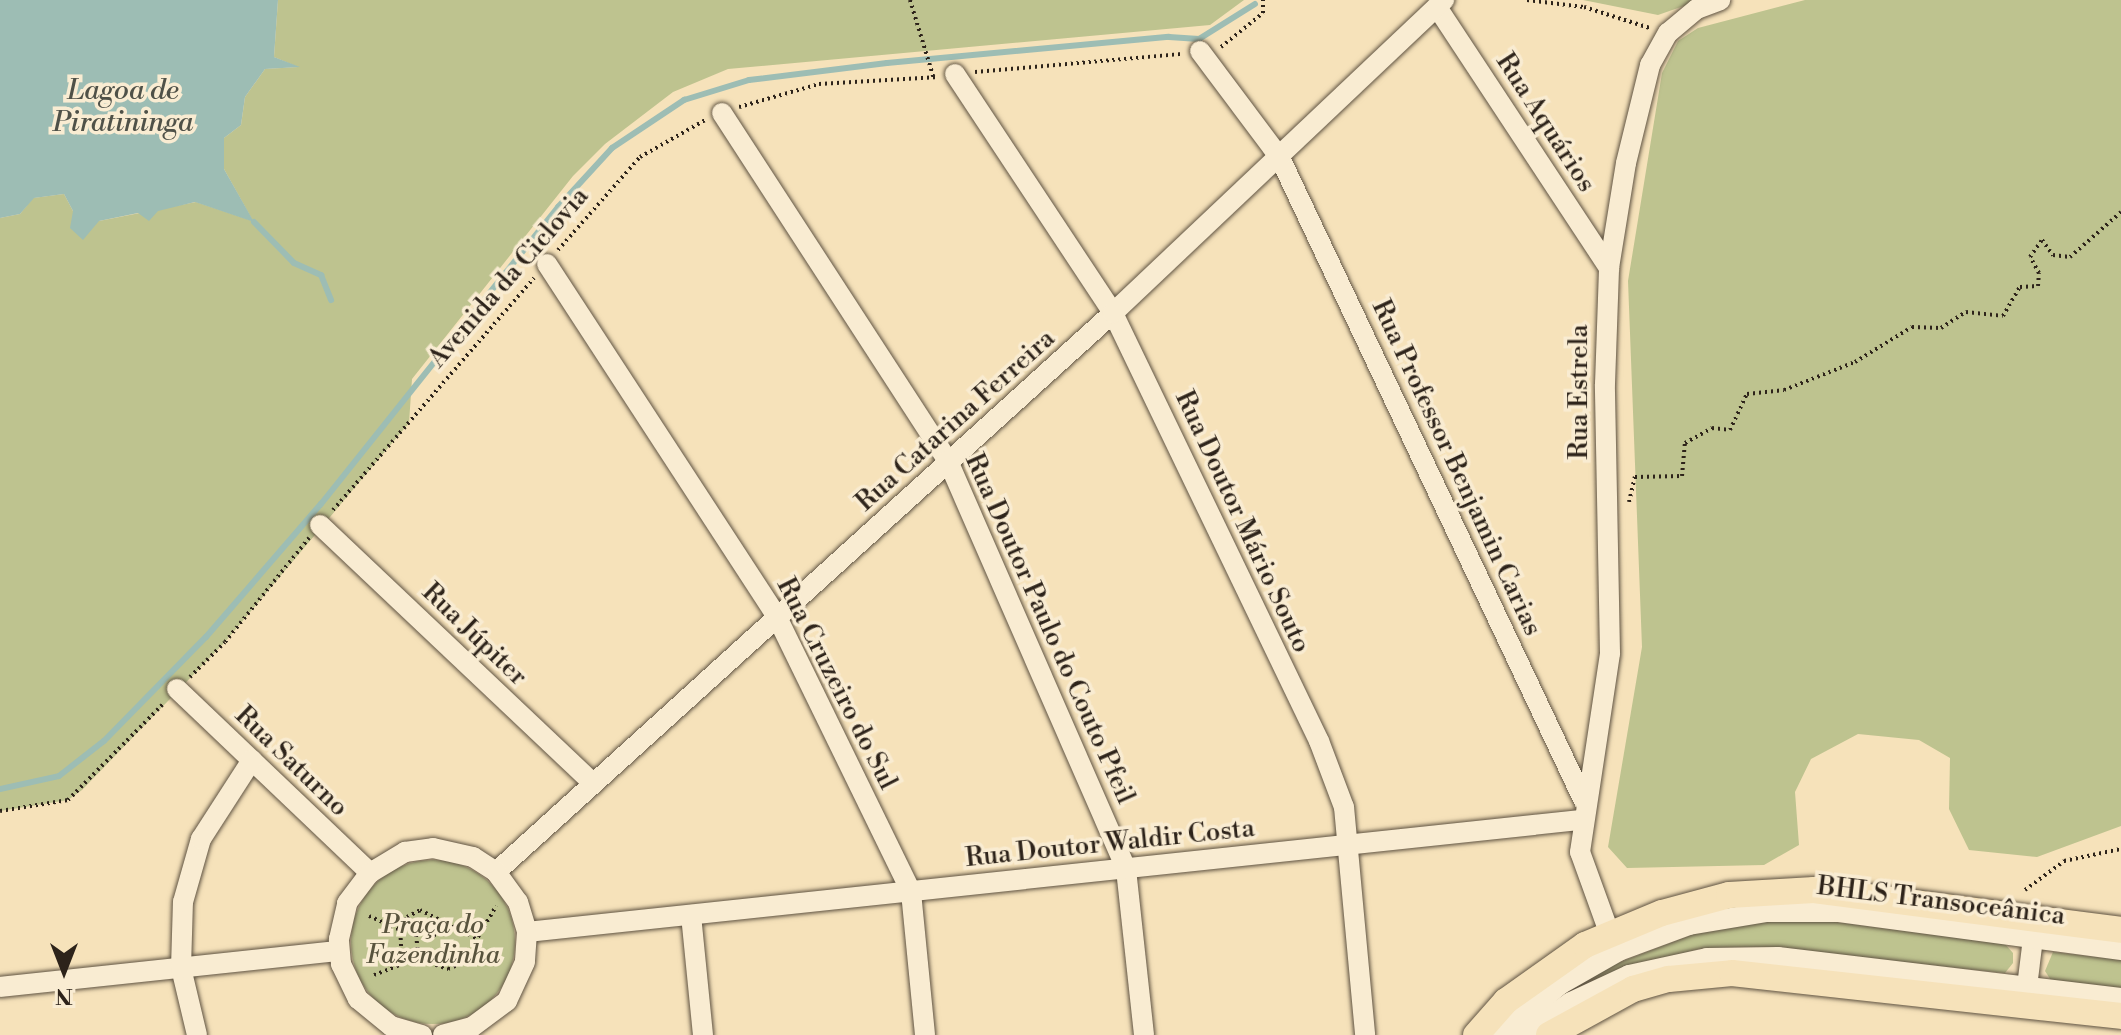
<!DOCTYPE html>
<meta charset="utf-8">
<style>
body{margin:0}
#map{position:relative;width:2121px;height:1035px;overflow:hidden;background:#f6e2ba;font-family:"Libre Bodoni",serif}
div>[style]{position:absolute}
.green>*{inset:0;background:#bec38f}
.round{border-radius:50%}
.water>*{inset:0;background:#9dbdb4}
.stream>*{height:6px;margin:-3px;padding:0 3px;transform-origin:3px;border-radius:3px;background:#9dbdb4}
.path>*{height:4px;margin-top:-2px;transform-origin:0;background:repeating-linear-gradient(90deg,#2d231a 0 2px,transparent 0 6px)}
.roads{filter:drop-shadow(0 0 2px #5f5342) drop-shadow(0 0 2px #5f5342)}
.minor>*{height:20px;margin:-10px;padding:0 10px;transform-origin:10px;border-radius:10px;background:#f9ecd2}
.major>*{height:26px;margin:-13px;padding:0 13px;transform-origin:13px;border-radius:13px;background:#f6e2ba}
span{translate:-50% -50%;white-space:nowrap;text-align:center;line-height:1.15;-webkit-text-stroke:7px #f9ecd2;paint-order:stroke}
.street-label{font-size:26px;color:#2d231a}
.park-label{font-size:26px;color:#58533d;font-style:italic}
.water-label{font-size:28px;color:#4f5148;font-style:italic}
.north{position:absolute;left:24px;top:931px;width:80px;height:80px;-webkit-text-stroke:6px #f9ecd2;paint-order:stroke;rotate:180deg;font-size:22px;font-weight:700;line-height:32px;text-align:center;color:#2d231a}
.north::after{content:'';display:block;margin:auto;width:28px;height:36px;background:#2d231a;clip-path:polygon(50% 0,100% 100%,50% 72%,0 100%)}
</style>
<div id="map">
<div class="green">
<div style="clip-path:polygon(278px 0,1244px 0,1210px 25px,728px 69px,673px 92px,605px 144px,573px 176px,412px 379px,409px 423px,225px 642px,82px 790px,68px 800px,0 811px,0 218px,20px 214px,33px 198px,64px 194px,73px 211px,99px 221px,196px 202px,253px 221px,224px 169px,224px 138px,241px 125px,245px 97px,265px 69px,298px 67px,274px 57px)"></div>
<div style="clip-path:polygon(1583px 0,1701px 0,1658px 15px)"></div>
<div style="clip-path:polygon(1805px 0,2121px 0,2121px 826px,2037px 857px,1969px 850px,1949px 809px,1950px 758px,1919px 740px,1858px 734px,1811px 759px,1795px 792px,1799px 845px,1764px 865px,1627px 868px,1608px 847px,1642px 647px,1628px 281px,1662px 73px,1678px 41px,1698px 28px)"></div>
<div class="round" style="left:351px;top:860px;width:164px;height:164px"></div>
<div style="clip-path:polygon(1759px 922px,1835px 922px,2005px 944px,2013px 953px,2013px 963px,2005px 973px,1756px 947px,1699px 949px,1612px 973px,1516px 1035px,1563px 992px,1610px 966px,1699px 932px)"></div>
<div style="clip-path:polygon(2053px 952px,2121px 960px,2121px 991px,2052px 982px,2045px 971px)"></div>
</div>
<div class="water">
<div style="clip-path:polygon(0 0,278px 0,274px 57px,300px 67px,265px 69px,245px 97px,241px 125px,224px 138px,224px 169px,254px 222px,195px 202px,158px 211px,149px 221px,138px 213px,99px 221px,83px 240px,70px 228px,73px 211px,64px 194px,34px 198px,20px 214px,0 218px)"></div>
</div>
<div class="stream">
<div style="left:254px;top:222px;width:57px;rotate:45.7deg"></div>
<div style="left:294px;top:263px;width:30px;rotate:24deg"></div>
<div style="left:321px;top:275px;width:27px;rotate:68deg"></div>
<div style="left:0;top:789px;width:60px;rotate:-12.4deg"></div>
<div style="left:59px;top:776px;width:57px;rotate:-37.9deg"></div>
<div style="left:104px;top:741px;width:146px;rotate:-45.6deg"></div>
<div style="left:206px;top:637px;width:176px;rotate:-49.2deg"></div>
<div style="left:321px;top:504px;width:380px;rotate:-51.4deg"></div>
<div style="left:558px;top:207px;width:80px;rotate:-47.5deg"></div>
<div style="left:612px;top:148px;width:87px;rotate:-33.7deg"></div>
<div style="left:684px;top:100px;width:68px;rotate:-17.1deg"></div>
<div style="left:749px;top:80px;width:139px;rotate:-7deg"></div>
<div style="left:887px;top:63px;width:283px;rotate:-5.3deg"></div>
<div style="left:1169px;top:37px;width:30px;rotate:4deg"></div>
<div style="left:1199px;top:39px;width:66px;rotate:-32deg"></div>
</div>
<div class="path">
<div style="left:910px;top:0;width:83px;rotate:73.1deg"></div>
<div style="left:1527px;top:0;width:57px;rotate:7deg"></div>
<div style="left:1584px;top:7px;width:69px;rotate:17.7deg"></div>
<div style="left:1221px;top:47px;width:54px;rotate:-39deg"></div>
<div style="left:1263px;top:13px;width:13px;rotate:-90deg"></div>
<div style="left:975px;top:72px;width:208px;rotate:-5deg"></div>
<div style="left:739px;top:107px;width:83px;rotate:-16deg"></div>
<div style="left:819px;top:84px;width:120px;rotate:-3.3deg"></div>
<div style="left:558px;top:250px;width:124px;rotate:-48.6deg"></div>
<div style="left:640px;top:157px;width:75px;rotate:-29.6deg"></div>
<div style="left:1629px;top:502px;width:26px;rotate:-77deg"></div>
<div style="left:1635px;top:477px;width:47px;rotate:-1.2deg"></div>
<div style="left:1682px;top:476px;width:33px;rotate:-85deg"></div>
<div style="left:1685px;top:443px;width:31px;rotate:-29deg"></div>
<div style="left:1712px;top:428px;width:18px;rotate:6deg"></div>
<div style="left:1730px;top:430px;width:40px;rotate:-65deg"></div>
<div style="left:1747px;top:394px;width:37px;rotate:-6deg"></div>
<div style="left:1784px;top:390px;width:76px;rotate:-21.5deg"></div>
<div style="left:1855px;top:362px;width:67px;rotate:-31.6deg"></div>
<div style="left:1912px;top:327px;width:29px;rotate:2deg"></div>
<div style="left:1941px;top:328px;width:30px;rotate:-33deg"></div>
<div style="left:1966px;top:312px;width:37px;rotate:6deg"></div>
<div style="left:2003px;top:316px;width:34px;rotate:-60deg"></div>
<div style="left:2020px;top:287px;width:18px;rotate:-3deg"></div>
<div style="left:2038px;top:286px;width:13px;rotate:-86deg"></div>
<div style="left:2039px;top:273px;width:18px;rotate:-119deg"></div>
<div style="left:2030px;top:257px;width:21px;rotate:-55deg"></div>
<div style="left:2042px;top:240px;width:19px;rotate:54deg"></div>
<div style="left:2053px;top:255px;width:17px;rotate:7deg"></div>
<div style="left:2070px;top:257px;width:68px;rotate:-41.4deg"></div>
<div style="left:333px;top:510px;width:307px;rotate:-49.1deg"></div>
<div style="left:190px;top:677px;width:49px;rotate:-45deg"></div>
<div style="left:225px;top:642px;width:134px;rotate:-51.1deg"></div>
<div style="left:0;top:811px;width:69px;rotate:-9.2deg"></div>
<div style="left:68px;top:800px;width:136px;rotate:-45.3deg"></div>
<div style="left:2025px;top:890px;width:49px;rotate:-36.6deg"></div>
<div style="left:2064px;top:861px;width:58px;rotate:-11.9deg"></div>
<div style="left:369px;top:916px;width:34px;rotate:24deg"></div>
<div style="left:436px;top:936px;width:17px;rotate:-156deg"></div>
<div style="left:420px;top:929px;width:7px;rotate:124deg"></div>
<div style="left:416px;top:935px;width:24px;rotate:83deg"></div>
<div style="left:419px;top:959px;width:31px;rotate:19deg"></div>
<div style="left:448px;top:969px;width:16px;rotate:-22deg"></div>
<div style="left:463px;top:963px;width:66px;rotate:-59.9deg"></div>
<div style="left:374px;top:975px;width:30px;rotate:-21deg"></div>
<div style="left:402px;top:964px;width:34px;rotate:-93deg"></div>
<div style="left:400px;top:930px;width:15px;rotate:-62deg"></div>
<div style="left:407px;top:917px;width:15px;rotate:-28deg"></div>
<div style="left:420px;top:910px;width:63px;rotate:26.6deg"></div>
</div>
<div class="roads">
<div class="minor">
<div style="left:1437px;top:7px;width:313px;rotate:56.6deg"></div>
<div style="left:1200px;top:51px;width:134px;rotate:53.2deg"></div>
<div style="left:1280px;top:158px;width:711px;rotate:64.7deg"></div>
<div style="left:955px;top:74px;width:287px;rotate:56.5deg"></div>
<div style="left:1113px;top:313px;width:475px;rotate:64.3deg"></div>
<div style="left:1319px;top:741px;width:71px;rotate:69.3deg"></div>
<div style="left:1344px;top:807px;width:229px;rotate:84.7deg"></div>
<div style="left:722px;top:113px;width:415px;rotate:57deg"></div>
<div style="left:948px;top:461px;width:445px;rotate:66.4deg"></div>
<div style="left:1126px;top:869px;width:167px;rotate:83.8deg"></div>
<div style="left:547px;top:264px;width:424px;rotate:56.9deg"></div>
<div style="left:778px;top:619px;width:304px;rotate:64deg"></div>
<div style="left:911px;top:892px;width:144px;rotate:84.4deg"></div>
<div style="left:320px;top:525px;width:376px;rotate:43.4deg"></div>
<div style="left:177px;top:689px;width:267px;rotate:43.6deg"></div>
<div style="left:496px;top:872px;width:833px;rotate:-42.18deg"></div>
<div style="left:1113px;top:313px;width:456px;rotate:-43.4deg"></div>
<div style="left:691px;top:915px;width:121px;rotate:84.3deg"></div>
<div style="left:527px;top:932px;width:1060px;rotate:-6.07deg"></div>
<div style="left:1609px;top:932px;width:85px;rotate:-109.9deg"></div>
<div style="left:1580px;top:852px;width:201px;rotate:-81.4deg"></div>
<div style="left:1610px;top:653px;width:269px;rotate:-91.1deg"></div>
<div style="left:1605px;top:384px;width:116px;rotate:-88deg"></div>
<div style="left:1609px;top:268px;width:106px;rotate:-80.8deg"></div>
<div style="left:1626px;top:163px;width:101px;rotate:-76.2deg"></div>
<div style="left:1650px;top:65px;width:37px;rotate:-61deg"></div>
<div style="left:1668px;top:33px;width:38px;rotate:-40deg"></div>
<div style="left:1697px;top:9px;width:25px;rotate:-21deg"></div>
<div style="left:0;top:987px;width:341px;rotate:-6.1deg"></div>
<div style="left:2027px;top:987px;width:49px;rotate:-83deg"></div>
<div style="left:197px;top:1035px;width:69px;rotate:-103.4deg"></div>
<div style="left:181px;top:968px;width:66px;rotate:-88.3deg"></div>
<div style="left:183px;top:902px;width:66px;rotate:-74.1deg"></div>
<div style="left:201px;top:839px;width:94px;rotate:-57.2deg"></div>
<div style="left:422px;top:1035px;width:32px;rotate:-164deg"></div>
<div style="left:391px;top:1026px;width:43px;rotate:-140.7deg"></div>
<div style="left:358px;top:999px;width:39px;rotate:-116deg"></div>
<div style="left:341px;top:964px;width:25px;rotate:-95deg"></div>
<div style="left:339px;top:939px;width:37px;rotate:-77deg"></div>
<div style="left:347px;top:903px;width:38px;rotate:-53deg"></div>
<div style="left:370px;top:873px;width:41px;rotate:-31deg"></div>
<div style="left:405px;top:852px;width:28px;rotate:-8deg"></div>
<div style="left:433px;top:848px;width:41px;rotate:12.7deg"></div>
<div style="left:473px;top:857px;width:27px;rotate:33deg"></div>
<div style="left:496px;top:872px;width:37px;rotate:54deg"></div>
<div style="left:518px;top:902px;width:31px;rotate:73deg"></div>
<div style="left:527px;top:932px;width:30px;rotate:94deg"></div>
<div style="left:525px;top:962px;width:43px;rotate:114.8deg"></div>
<div style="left:507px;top:1001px;width:44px;rotate:143.4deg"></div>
<div style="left:472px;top:1027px;width:30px;rotate:165deg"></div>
<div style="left:1500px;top:1035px;width:80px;rotate:-39.9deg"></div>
<div style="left:1561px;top:984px;width:67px;rotate:-29.6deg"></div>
<div style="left:1619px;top:951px;width:75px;rotate:-20.4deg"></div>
<div style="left:1689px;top:925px;width:79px;rotate:-9.5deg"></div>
<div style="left:1767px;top:912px;width:72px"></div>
<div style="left:1839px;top:912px;width:285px;rotate:7.7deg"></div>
<div style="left:1524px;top:1035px;width:57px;rotate:-35.1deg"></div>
<div style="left:1571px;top:1002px;width:64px;rotate:-25deg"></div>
<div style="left:1629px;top:975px;width:80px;rotate:-12.3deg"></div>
<div style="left:1707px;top:958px;width:71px;rotate:-0.8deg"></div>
<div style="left:1778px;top:957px;width:345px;rotate:6.8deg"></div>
</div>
<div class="major">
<div style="left:1476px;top:1035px;width:45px;rotate:-48.6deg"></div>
<div style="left:1506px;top:1001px;width:97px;rotate:-35.3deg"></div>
<div style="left:1585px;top:945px;width:83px;rotate:-22.6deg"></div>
<div style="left:1662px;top:913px;width:69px;rotate:-15deg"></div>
<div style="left:1729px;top:895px;width:85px;rotate:-3.4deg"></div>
<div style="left:1814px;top:890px;width:310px;rotate:7.4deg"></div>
<div style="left:1549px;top:1035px;width:96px;rotate:-28.7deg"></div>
<div style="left:1633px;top:989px;width:37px;rotate:-16deg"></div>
<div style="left:1669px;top:979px;width:63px;rotate:-5.4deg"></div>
<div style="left:1732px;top:973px;width:391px;rotate:6.3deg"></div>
</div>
</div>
<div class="street-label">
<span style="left:1545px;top:123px;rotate:57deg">Rua Aquários</span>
<span style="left:509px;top:278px;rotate:-49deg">Avenida da Ciclovia</span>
<span style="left:1580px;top:392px;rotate:-90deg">Rua Estrela</span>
<span style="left:956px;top:421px;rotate:-42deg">Rua Catarina Ferreira</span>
<span style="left:1456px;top:468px;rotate:65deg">Rua Professor Benjamin Carias</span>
<span style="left:1242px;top:522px;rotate:65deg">Rua Doutor Mário Souto</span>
<span style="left:1049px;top:629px;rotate:66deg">Rua Doutor Paulo do Couto Pfeil</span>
<span style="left:474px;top:635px;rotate:44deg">Rua Júpiter</span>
<span style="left:836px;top:684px;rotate:63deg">Rua Cruzeiro do Sul</span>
<span style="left:291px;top:762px;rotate:44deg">Rua Saturno</span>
<span style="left:1110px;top:844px;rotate:-6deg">Rua Doutor Waldir Costa</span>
<span style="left:1941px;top:902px;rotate:7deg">BHLS Transoceânica</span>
</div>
<div class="park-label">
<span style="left:433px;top:941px">Praça do<br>Fazendinha</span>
</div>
<div class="water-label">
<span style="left:123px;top:107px">Lagoa de<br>Piratininga</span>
</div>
<div class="north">N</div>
</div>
